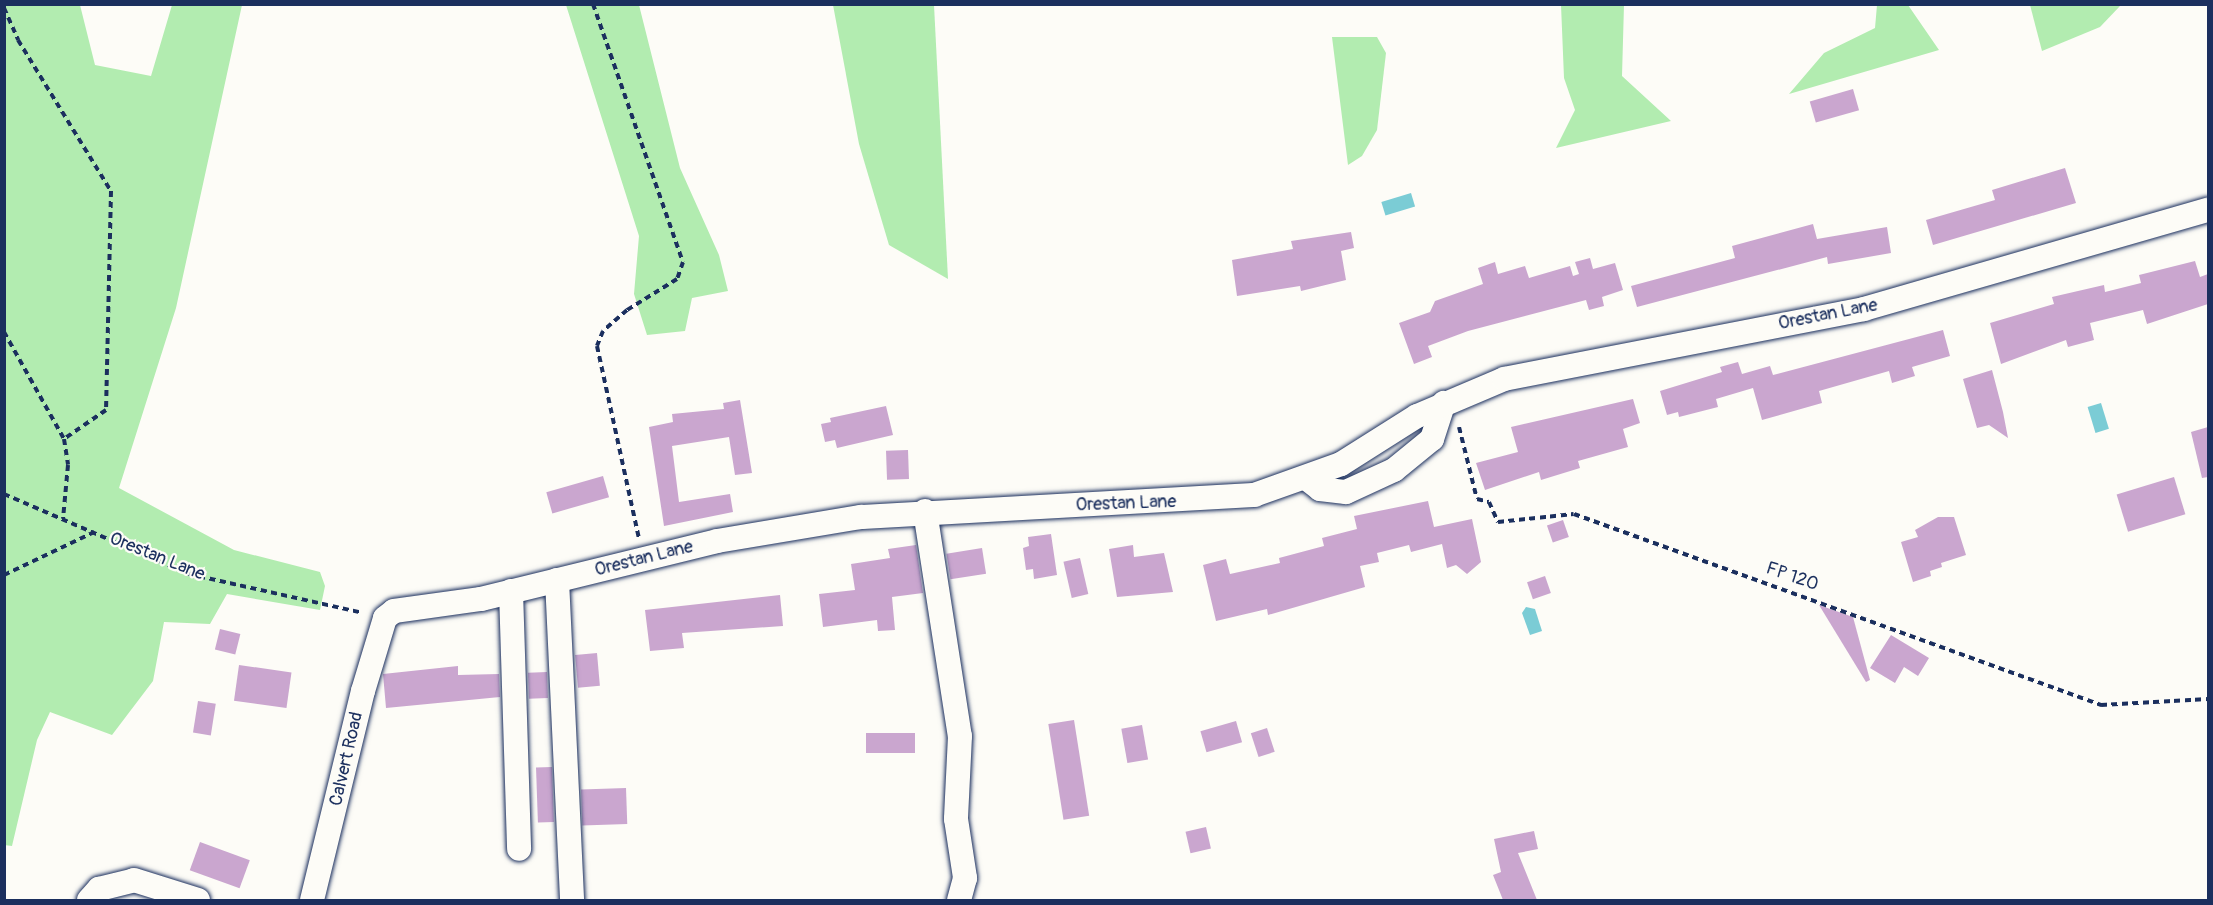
<!DOCTYPE html>
<style>
body{margin:0}
#map{position:relative;width:2213px;height:905px;overflow:hidden;background:#fdfcf7;font-family:Pangolin,sans-serif}
div>[style]{position:absolute}
.green>*{inset:0;background:#b2ecb0}
.water>*{inset:0;background:#7bccd5;transform-origin:0 0}
.building>*{inset:0;background:#caa6cf;transform-origin:0 0}
.path>*{height:4px;margin-top:-2px;transform-origin:0;background:repeating-linear-gradient(90deg,#1b2f5e 0 6px,transparent 0 10.5px)}
.roads{filter:drop-shadow(0 0 2px #1b2f5e) drop-shadow(0 0 2px #1b2f5e)}
.minor>*{height:24px;margin:-12px;padding:0 12px;transform-origin:12px;border-radius:12px;background:#fdfcf7}
span{translate:-50% -50%;white-space:nowrap;text-align:center;line-height:1.15;-webkit-text-stroke:4.5px #fdfcf7;paint-order:stroke}
.street-label{font-size:18px;color:#1b2f5e}
.frame{position:absolute;inset:0;border:6px solid #1b2f5e;pointer-events:none}
</style>
<div id="map">
<div class="green">
<div style="clip-path:polygon(4px 5px,80px 5px,95px 65px,151px 76px,172px 5px,242px 5px,176px 308px,119px 488px,234px 550px,320px 572px,325px 586px,320px 610px,227px 594px,210px 624px,164px 622px,153px 681px,112px 735px,50px 712px,37px 740px,12px 846px,4px 845px)"></div>
<div style="clip-path:polygon(566px 5px,639px 5px,680px 168px,719px 255px,728px 291px,692px 298px,685px 331px,647px 335px,634px 294px,639px 236px)"></div>
<div style="clip-path:polygon(833px 5px,934px 5px,948px 279px,889px 245px,859px 144px)"></div>
<div style="clip-path:polygon(1561px 5px,1624px 5px,1622px 76px,1671px 121px,1556px 148px,1575px 110px,1564px 78px)"></div>
<div style="clip-path:polygon(1877px 5px,1908px 5px,1939px 50px,1789px 94px,1824px 53px,1875px 28px)"></div>
<div style="clip-path:polygon(2030px 5px,2030px 4px,2121px 5px,2100px 27px,2042px 51px)"></div>
<div style="clip-path:polygon(1332px 37px,1377px 37px,1386px 53px,1377px 130px,1362px 156px,1348px 165px)"></div>
</div>
<div class="water">
<div style="left:1411px;top:193px;width:14px;height:31px;rotate:73deg"></div>
<div style="left:2101px;top:403px;width:27px;height:14px;rotate:73deg"></div>
<div style="clip-path:polygon(1526px 607px,1535px 609px,1542px 631px,1530px 635px,1522px 613px)"></div>
</div>
<div class="building">
<div style="left:1853px;top:89px;width:22px;height:45px;rotate:74deg"></div>
<div style="clip-path:polygon(2065px 168px,2076px 203px,1933px 245px,1926px 220px,1995px 200px,1992px 190px)"></div>
<div style="clip-path:polygon(1813px 224px,1817px 239px,1887px 227px,1891px 253px,1828px 264px,1827px 257px,1637px 307px,1631px 286px,1735px 258px,1732px 246px)"></div>
<div style="clip-path:polygon(1351px 232px,1354px 248px,1341px 251px,1346px 280px,1301px 291px,1300px 286px,1237px 296px,1232px 260px,1293px 249px,1291px 241px)"></div>
<div style="clip-path:polygon(1590px 258px,1593px 269px,1615px 263px,1623px 290px,1602px 297px,1604px 306px,1589px 310px,1586px 300px,1468px 331px,1428px 346px,1432px 357px,1414px 364px,1399px 323px,1430px 312px,1435px 301px,1483px 284px,1478px 268px,1495px 262px,1498px 274px,1525px 266px,1529px 278px,1570px 266px,1573px 276px,1579px 274px,1575px 262px)"></div>
<div style="clip-path:polygon(2195px 261px,2200px 277px,2208px 274px,2208px 304px,2147px 324px,2143px 310px,2090px 323px,2094px 340px,2068px 347px,2066px 340px,2001px 364px,1990px 323px,2054px 304px,2052px 297px,2104px 285px,2105px 292px,2141px 283px,2139px 275px)"></div>
<div style="clip-path:polygon(1943px 330px,1950px 356px,1912px 367px,1915px 376px,1892px 383px,1889px 371px,1819px 391px,1822px 403px,1762px 420px,1753px 388px,1716px 399px,1718px 407px,1679px 417px,1678px 412px,1667px 415px,1660px 391px,1722px 372px,1720px 367px,1738px 362px,1742px 374px,1770px 366px,1773px 375px)"></div>
<div style="clip-path:polygon(1992px 370px,2003px 412px,2008px 438px,1989px 425px,1977px 428px,1963px 379px)"></div>
<div style="clip-path:polygon(1633px 399px,1640px 423px,1623px 429px,1628px 447px,1578px 461px,1580px 468px,1541px 480px,1539px 472px,1485px 490px,1476px 463px,1518px 452px,1511px 427px)"></div>
<div style="clip-path:polygon(740px 400px,752px 473px,735px 475px,729px 437px,672px 446px,679px 502px,730px 494px,733px 512px,664px 526px,649px 427px,673px 422px,672px 414px,724px 409px,723px 403px)"></div>
<div style="clip-path:polygon(886px 406px,893px 435px,837px 448px,835px 440px,825px 442px,821px 424px,831px 422px,830px 418px)"></div>
<div style="clip-path:polygon(2208px 427px,2208px 477px,2202px 478px,2191px 432px)"></div>
<div style="left:908px;top:450px;width:29px;height:22px;rotate:88deg"></div>
<div style="left:603px;top:476px;width:22px;height:59px;rotate:74deg"></div>
<div style="left:2174px;top:477px;width:39px;height:60px;rotate:73deg"></div>
<div style="clip-path:polygon(1428px 501px,1434px 527px,1472px 519px,1481px 562px,1467px 574px,1456px 565px,1447px 568px,1442px 544px,1411px 552px,1409px 545px,1377px 553px,1379px 562px,1360px 566px,1365px 587px,1268px 615px,1267px 609px,1216px 621px,1203px 565px,1226px 559px,1230px 574px,1280px 563px,1279px 558px,1324px 546px,1322px 538px,1357px 529px,1354px 516px)"></div>
<div style="clip-path:polygon(1938px 517px,1954px 517px,1966px 555px,1941px 563px,1942px 567px,1930px 571px,1931px 576px,1913px 582px,1901px 542px,1918px 537px,1915px 530px)"></div>
<div style="left:1563px;top:520px;width:18px;height:17px;rotate:71deg"></div>
<div style="clip-path:polygon(1051px 534px,1057px 575px,1034px 579px,1033px 569px,1026px 570px,1023px 548px,1029px 546px,1028px 537px)"></div>
<div style="clip-path:polygon(916px 545px,923px 593px,892px 597px,895px 630px,878px 631px,877px 620px,823px 627px,819px 594px,855px 590px,851px 564px,890px 558px,888px 549px)"></div>
<div style="clip-path:polygon(1133px 545px,1134px 557px,1164px 553px,1173px 592px,1117px 597px,1109px 549px)"></div>
<div style="left:982px;top:548px;width:26px;height:36px;rotate:81deg"></div>
<div style="left:1080px;top:558px;width:37px;height:17px;rotate:77deg"></div>
<div style="left:1545px;top:576px;width:18px;height:19px;rotate:71deg"></div>
<div style="clip-path:polygon(780px 595px,783px 626px,682px 633px,684px 648px,650px 651px,645px 610px)"></div>
<div style="clip-path:polygon(1819px 605px,1853px 617px,1870px 680px,1866px 682px)"></div>
<div style="left:220px;top:629px;width:21px;height:21px;rotate:14deg"></div>
<div style="clip-path:polygon(1891px 635px,1929px 658px,1918px 676px,1904px 667px,1895px 683px,1870px 668px)"></div>
<div style="left:597px;top:653px;width:33px;height:22px;rotate:85deg"></div>
<div style="left:239px;top:665px;width:53px;height:36px;rotate:8deg"></div>
<div style="clip-path:polygon(458px 666px,458px 675px,499px 674px,500px 697px,386px 708px,383px 674px)"></div>
<div style="left:547px;top:672px;width:26px;height:19px;rotate:88deg"></div>
<div style="left:198px;top:701px;width:18px;height:32px;rotate:9deg"></div>
<div style="left:1074px;top:720px;width:97px;height:26px;rotate:81deg"></div>
<div style="left:1236px;top:721px;width:22px;height:37px;rotate:74deg"></div>
<div style="left:1142px;top:725px;width:35px;height:21px;rotate:80deg"></div>
<div style="left:1267px;top:728px;width:25px;height:17px;rotate:72deg"></div>
<div style="left:866px;top:733px;width:49px;height:20px"></div>
<div style="left:552px;top:767px;width:55px;height:16px;rotate:88deg"></div>
<div style="left:626px;top:788px;width:36px;height:45px;rotate:88deg"></div>
<div style="left:1206px;top:827px;width:22px;height:21px;rotate:77deg"></div>
<div style="clip-path:polygon(1534px 831px,1538px 849px,1518px 853px,1537px 900px,1503px 900px,1493px 875px,1501px 872px,1494px 839px)"></div>
<div style="left:200px;top:842px;width:53px;height:30px;rotate:20deg"></div>
</div>
<div class="path">
<div style="left:593px;top:4px;width:273px;rotate:70.8deg"></div>
<div style="left:683px;top:262px;width:18px;rotate:109deg"></div>
<div style="left:677px;top:279px;width:59px;rotate:148.2deg"></div>
<div style="left:627px;top:310px;width:32px;rotate:139deg"></div>
<div style="left:603px;top:331px;width:16px;rotate:112deg"></div>
<div style="left:597px;top:346px;width:197px;rotate:77.7deg"></div>
<div style="left:4px;top:8px;width:35px;rotate:66deg"></div>
<div style="left:18px;top:40px;width:177px;rotate:58.4deg"></div>
<div style="left:111px;top:191px;width:219px;rotate:91.3deg"></div>
<div style="left:106px;top:410px;width:51px;rotate:145.4deg"></div>
<div style="left:4px;top:332px;width:123px;rotate:60.7deg"></div>
<div style="left:64px;top:439px;width:26px;rotate:81deg"></div>
<div style="left:68px;top:465px;width:54px;rotate:95.3deg"></div>
<div style="left:1459px;top:427px;width:74px;rotate:76deg"></div>
<div style="left:1477px;top:499px;width:12px;rotate:14deg"></div>
<div style="left:1489px;top:502px;width:22px;rotate:66deg"></div>
<div style="left:1498px;top:522px;width:76px;rotate:-6deg"></div>
<div style="left:1574px;top:514px;width:561px;rotate:19.92deg"></div>
<div style="left:2101px;top:705px;width:107px;rotate:-3.2deg"></div>
<div style="left:4px;top:494px;width:202px;rotate:23.4deg"></div>
<div style="left:189px;top:574px;width:178px;rotate:12.6deg"></div>
<div style="left:4px;top:575px;width:100px;rotate:-25.5deg"></div>
</div>
<div class="roads">
<div class="minor">
<div style="left:1306px;top:478px;width:18px;rotate:38deg"></div>
<div style="left:1320px;top:489px;width:26px;rotate:7deg"></div>
<div style="left:1346px;top:492px;width:53px;rotate:-24.6deg"></div>
<div style="left:1394px;top:470px;width:49px;rotate:-39.2deg"></div>
<div style="left:1432px;top:439px;width:38px;rotate:-72deg"></div>
<div style="left:925px;top:511px;width:228px;rotate:81.2deg"></div>
<div style="left:960px;top:736px;width:83px;rotate:92.8deg"></div>
<div style="left:956px;top:819px;width:60px;rotate:81.3deg"></div>
<div style="left:965px;top:878px;width:23px;rotate:105deg"></div>
<div style="left:557px;top:580px;width:320px;rotate:87.3deg"></div>
<div style="left:511px;top:591px;width:258px;rotate:88.2deg"></div>
<div style="left:89px;top:900px;width:15px;rotate:-48deg"></div>
<div style="left:99px;top:889px;width:36px;rotate:-14deg"></div>
<div style="left:134px;top:880px;width:67px;rotate:17.4deg"></div>
<div style="left:312px;top:900px;width:215px;rotate:-76.3deg"></div>
<div style="left:363px;top:691px;width:76px;rotate:-73.2deg"></div>
<div style="left:385px;top:618px;width:11px;rotate:-38deg"></div>
<div style="left:394px;top:611px;width:88px;rotate:-7.9deg"></div>
<div style="left:481px;top:599px;width:243px;rotate:-13.8deg"></div>
<div style="left:717px;top:541px;width:146px;rotate:-9.5deg"></div>
<div style="left:861px;top:517px;width:394px;rotate:-3.2deg"></div>
<div style="left:1254px;top:495px;width:92px;rotate:-19.6deg"></div>
<div style="left:1341px;top:464px;width:90px;rotate:-32.3deg"></div>
<div style="left:1417px;top:416px;width:95px;rotate:-23deg"></div>
<div style="left:1504px;top:379px;width:367px;rotate:-11deg"></div>
<div style="left:1864px;top:309px;width:358px;rotate:-16.1deg"></div>
</div>
</div>
<div class="street-label">
<span style="left:1828px;top:315px;rotate:-11deg">Orestan Lane</span>
<span style="left:1126px;top:504px;rotate:-2deg">Orestan Lane</span>
<span style="left:157px;top:557px;rotate:22deg">Orestan Lane</span>
<span style="left:644px;top:559px;rotate:-14deg">Orestan Lane</span>
<span style="left:1792px;top:577px;rotate:19deg">FP 120</span>
<span style="left:347px;top:759px;rotate:-77deg">Calvert Road</span>
</div>
<div class="frame"></div>
</div>
